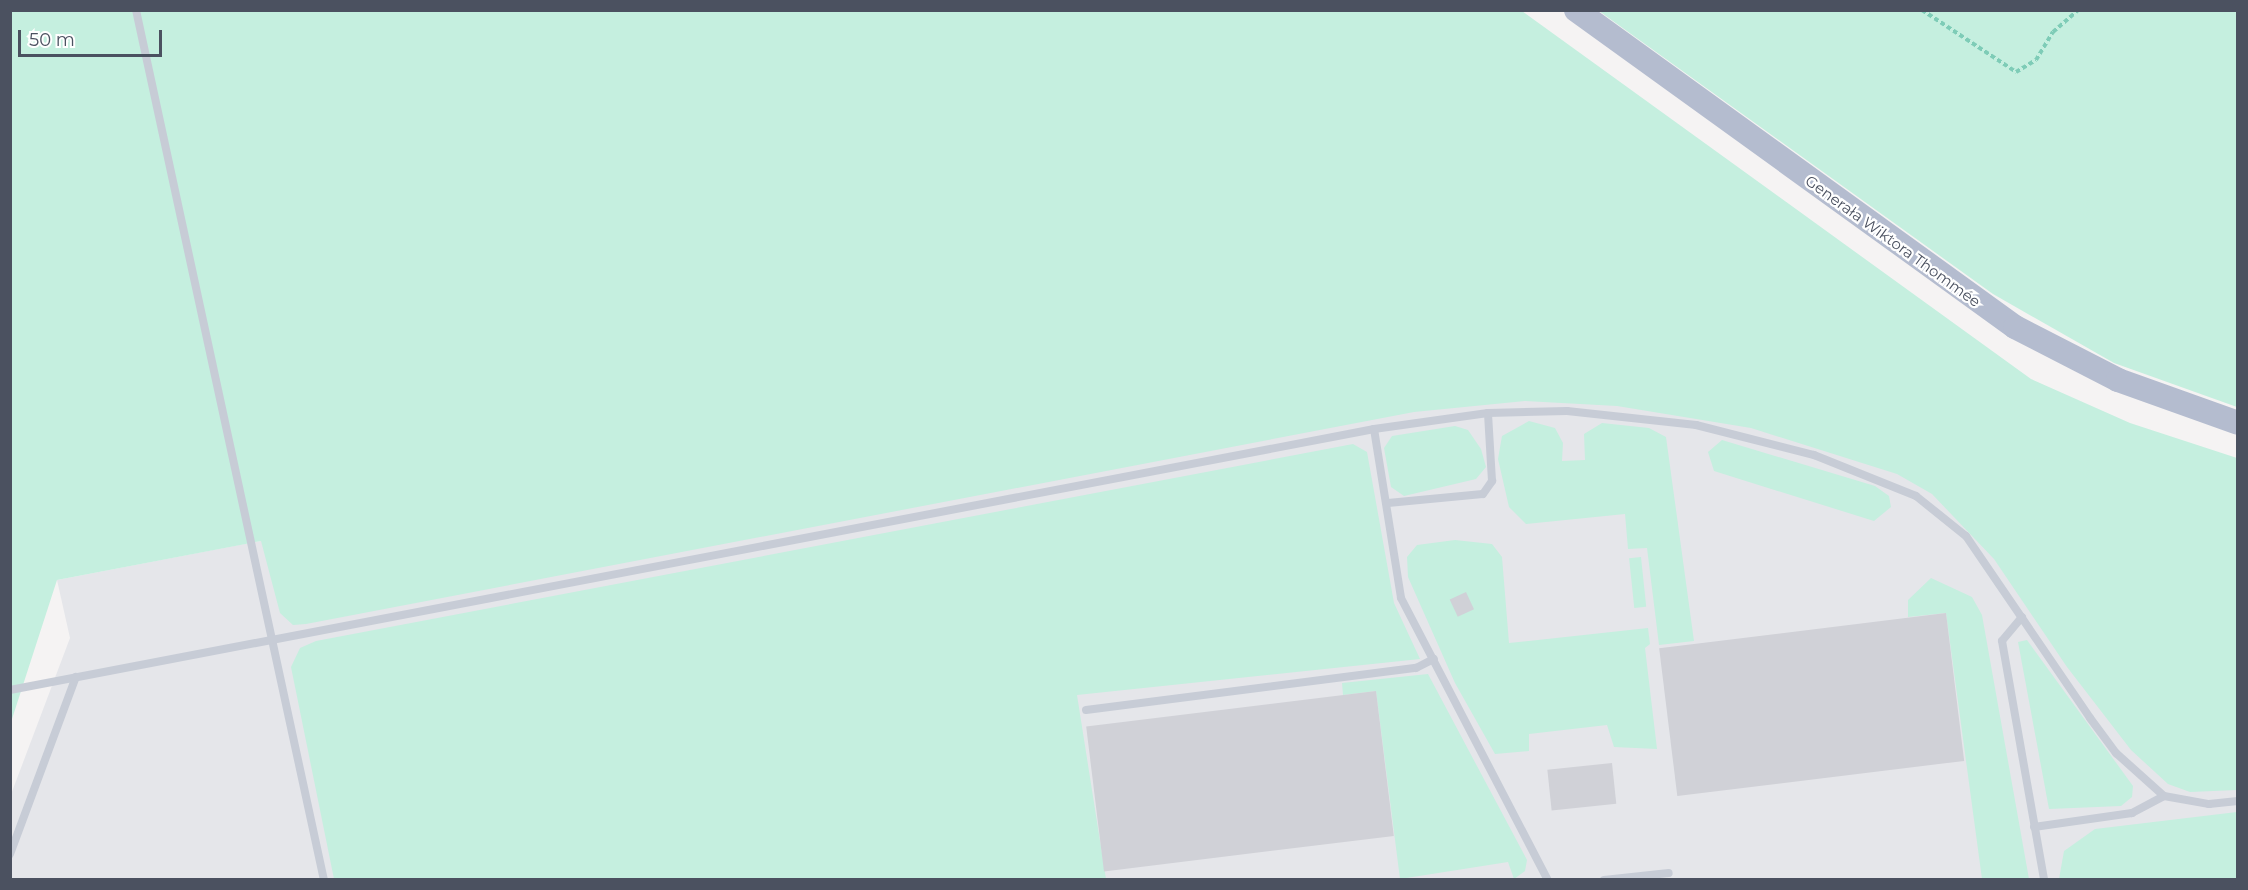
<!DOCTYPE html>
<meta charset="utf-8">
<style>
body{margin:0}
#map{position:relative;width:2248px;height:890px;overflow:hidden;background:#f5f3f3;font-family:Montserrat,sans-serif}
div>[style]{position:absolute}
.airport>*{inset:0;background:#e5e6ea}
.green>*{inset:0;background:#c5efdf;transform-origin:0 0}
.building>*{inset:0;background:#d0d1d7;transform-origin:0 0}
.path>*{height:4px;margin-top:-2px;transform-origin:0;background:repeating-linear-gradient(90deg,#7eccb7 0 4.5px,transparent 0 7.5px)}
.service>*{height:8px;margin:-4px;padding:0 4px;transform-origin:4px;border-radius:4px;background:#c7ccd6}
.primary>*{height:24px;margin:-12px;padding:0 12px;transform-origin:12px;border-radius:12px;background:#b4bccf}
span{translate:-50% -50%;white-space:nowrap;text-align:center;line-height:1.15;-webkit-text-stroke:4.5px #fff;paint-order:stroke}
.street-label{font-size:15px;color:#4b5160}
.frame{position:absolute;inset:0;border:12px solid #4b5160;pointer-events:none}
.scale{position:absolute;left:18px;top:30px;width:144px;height:27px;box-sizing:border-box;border:3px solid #4b5160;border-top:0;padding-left:8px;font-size:18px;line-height:21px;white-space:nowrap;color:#4b5160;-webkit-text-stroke:4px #fff;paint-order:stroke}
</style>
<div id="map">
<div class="airport">
<div style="clip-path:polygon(1590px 349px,1992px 479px,2237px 743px,2238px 879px,11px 880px,10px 797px,70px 638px,57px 580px,344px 525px)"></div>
</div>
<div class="green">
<div style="clip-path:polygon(10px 11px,1522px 11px,2031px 379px,2130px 423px,2237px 458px,2237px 790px,2190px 792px,2168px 784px,2131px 750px,2067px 667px,1994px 559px,1932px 494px,1897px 474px,1751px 428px,1617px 406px,1525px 401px,1414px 412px,306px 624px,293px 625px,280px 613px,261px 541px,57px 580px,11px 722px)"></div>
<div style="clip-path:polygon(1599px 11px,2237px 11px,2237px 407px,2114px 363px,1993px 294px)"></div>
<div style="clip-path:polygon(1529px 421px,1555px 428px,1563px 443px,1562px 461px,1585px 460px,1584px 434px,1602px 423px,1649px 428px,1666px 437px,1694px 641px,1659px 645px,1647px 548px,1628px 549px,1625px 514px,1526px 524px,1509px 507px,1498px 459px,1502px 436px)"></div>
<div style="clip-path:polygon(1455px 426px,1468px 430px,1481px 449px,1486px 467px,1476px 479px,1404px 496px,1391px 487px,1384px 448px,1392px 436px)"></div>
<div style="clip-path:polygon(1722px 440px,1875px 486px,1889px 496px,1891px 507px,1874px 521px,1714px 471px,1708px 452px)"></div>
<div style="clip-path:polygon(1353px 444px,1367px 452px,1394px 603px,1420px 659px,1077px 695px,1106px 879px,334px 879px,291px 667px,300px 648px,316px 641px)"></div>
<div style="clip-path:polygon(1455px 540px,1492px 544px,1502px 557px,1509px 643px,1648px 628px,1650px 644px,1645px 648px,1657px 749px,1614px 747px,1607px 725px,1529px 734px,1529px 751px,1495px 754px,1455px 683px,1408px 577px,1407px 557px,1417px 545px)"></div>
<div style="left:1641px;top:557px;width:50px;height:12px;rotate:84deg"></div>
<div style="clip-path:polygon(1931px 578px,1972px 597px,1982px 615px,2029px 879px,1982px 879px,1946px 613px,1908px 617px,1908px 600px)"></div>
<div style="clip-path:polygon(2027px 640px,2133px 786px,2132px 797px,2121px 806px,2049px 809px,2018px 642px)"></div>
<div style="clip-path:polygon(1428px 674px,1527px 860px,1525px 871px,1514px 879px,1508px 862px,1400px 879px,1376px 691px,1343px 695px,1342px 683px)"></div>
<div style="clip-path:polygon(2237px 812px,2237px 879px,2059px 879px,2064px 851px,2095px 829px)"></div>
</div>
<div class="building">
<div style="left:1466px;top:592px;width:19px;height:18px;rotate:65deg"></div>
<div style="left:1946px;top:613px;width:149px;height:289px;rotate:83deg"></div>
<div style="left:1376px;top:691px;width:146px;height:292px;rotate:83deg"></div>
<div style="left:1612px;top:763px;width:41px;height:65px;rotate:84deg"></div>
</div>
<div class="path">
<div style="left:1922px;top:10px;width:113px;rotate:33.4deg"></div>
<div style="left:2016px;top:72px;width:23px;rotate:-31deg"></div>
<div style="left:2036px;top:60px;width:33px;rotate:-59deg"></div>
<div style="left:2053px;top:32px;width:33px;rotate:-41deg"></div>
</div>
<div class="service">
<div style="left:136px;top:10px;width:890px;rotate:77.81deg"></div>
<div style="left:1374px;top:429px;width:171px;rotate:80.9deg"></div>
<div style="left:1401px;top:598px;width:318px;rotate:62.5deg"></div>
<div style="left:1388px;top:503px;width:95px;rotate:-5.4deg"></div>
<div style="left:1483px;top:494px;width:16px;rotate:-55deg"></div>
<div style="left:1492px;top:481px;width:68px;rotate:-93.4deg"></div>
<div style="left:2022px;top:617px;width:31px;rotate:130deg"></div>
<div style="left:2002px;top:641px;width:243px;rotate:80deg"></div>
<div style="left:10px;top:690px;width:1389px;rotate:-10.83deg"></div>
<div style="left:1374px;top:429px;width:115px;rotate:-8deg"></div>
<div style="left:1488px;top:413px;width:79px;rotate:-1.5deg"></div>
<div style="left:1567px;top:411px;width:130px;rotate:6.2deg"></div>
<div style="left:1696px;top:425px;width:122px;rotate:14.3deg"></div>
<div style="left:1814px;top:455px;width:110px;rotate:21.9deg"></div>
<div style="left:1916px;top:496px;width:64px;rotate:38.7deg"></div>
<div style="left:1966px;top:536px;width:220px;rotate:55.7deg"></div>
<div style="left:2090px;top:718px;width:44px;rotate:53.4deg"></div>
<div style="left:2116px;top:753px;width:64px;rotate:41.9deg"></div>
<div style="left:1086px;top:710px;width:333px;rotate:-7.3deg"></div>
<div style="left:1416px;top:668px;width:20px;rotate:-27deg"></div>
<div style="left:2034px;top:827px;width:99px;rotate:-8.1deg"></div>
<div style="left:2132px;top:813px;width:36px;rotate:-28deg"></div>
<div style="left:2164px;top:796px;width:46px;rotate:10.1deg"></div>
<div style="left:2209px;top:804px;width:29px;rotate:-6deg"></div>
<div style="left:10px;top:854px;width:189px;rotate:-69.6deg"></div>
<div style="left:1604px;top:880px;width:65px;rotate:-6.1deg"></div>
</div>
<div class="primary">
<div style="left:1576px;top:10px;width:541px;rotate:35.83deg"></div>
<div style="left:2015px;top:327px;width:116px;rotate:27.2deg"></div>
<div style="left:2118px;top:380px;width:127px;rotate:19.7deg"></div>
</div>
<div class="street-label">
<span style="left:1893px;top:241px;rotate:36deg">Generała Wiktora Thommée</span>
</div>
<div class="frame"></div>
<div class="scale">50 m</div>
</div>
